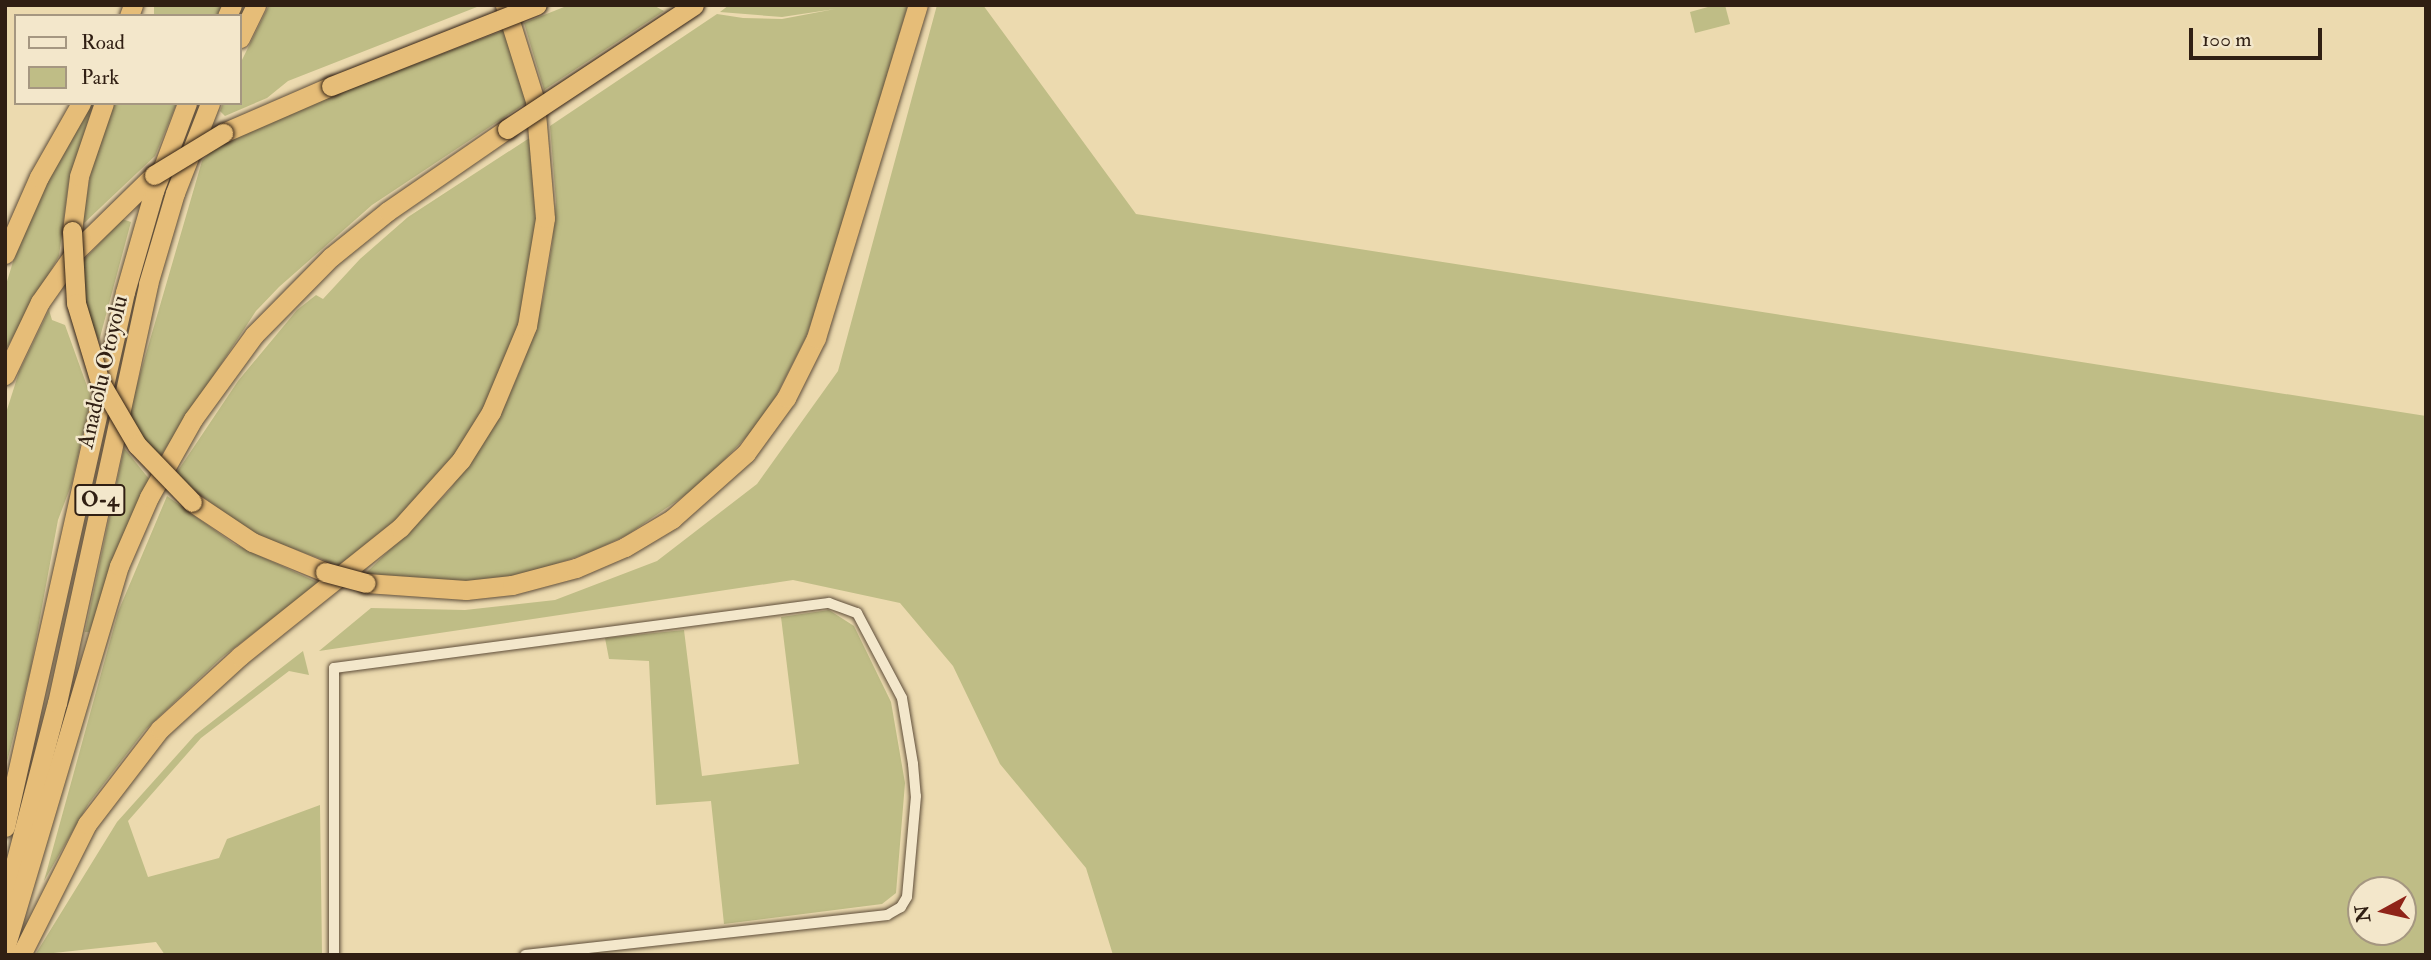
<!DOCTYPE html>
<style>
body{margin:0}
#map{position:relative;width:2431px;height:960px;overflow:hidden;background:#ecdaaf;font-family:"IM FELL Double Pica",serif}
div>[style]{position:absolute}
.green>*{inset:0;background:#bfbd86;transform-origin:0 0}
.roads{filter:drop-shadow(0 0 2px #5f4e3a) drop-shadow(0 0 2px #5f4e3a)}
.street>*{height:10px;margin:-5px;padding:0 5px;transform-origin:5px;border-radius:5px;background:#f3e7cb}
.highway>*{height:19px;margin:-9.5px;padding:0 9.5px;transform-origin:9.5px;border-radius:9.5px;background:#e6bd78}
.bridges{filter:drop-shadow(0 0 2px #301f13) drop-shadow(0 0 2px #301f13)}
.highway-bridge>*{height:19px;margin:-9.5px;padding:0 9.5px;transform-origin:9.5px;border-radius:9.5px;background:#e6bd78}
span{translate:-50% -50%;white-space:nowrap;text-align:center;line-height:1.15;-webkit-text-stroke:5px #f3e7cb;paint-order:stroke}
.shield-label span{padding:2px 5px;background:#f3e7cb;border:2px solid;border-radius:5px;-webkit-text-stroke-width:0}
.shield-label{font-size:21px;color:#301f13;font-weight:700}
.street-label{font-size:23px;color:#301f13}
.frame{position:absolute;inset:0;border:7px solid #301f13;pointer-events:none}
.legend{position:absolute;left:14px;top:14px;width:228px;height:91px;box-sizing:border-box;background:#f3e7cb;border:2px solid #a59781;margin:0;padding:9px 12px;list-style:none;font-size:21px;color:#301f13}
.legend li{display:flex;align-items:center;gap:14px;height:35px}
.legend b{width:35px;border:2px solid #a59781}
.north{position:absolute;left:2347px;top:876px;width:70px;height:70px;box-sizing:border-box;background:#f3e7cb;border:2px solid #a59781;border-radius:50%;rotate:262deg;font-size:19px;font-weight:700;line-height:28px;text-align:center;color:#301f13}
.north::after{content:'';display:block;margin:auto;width:24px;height:32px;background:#8f2418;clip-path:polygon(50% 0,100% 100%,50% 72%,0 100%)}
.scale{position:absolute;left:2189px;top:28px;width:133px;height:32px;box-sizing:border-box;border:4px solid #301f13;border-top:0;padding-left:9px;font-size:21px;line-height:24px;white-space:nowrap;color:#301f13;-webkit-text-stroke:5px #f3e7cb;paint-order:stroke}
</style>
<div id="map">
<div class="green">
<div style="left:154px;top:5px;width:68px;height:12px"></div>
<div style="clip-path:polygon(269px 5px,482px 5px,288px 81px,267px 98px,225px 116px,220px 111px,223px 103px,240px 103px,240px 64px)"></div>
<div style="clip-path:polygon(569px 5px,653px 5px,664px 11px,544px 90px,524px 23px)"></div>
<div style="clip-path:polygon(729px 5px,908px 5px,826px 280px,806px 337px,776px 396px,752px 431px,700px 485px,627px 535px,591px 552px,529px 573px,489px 580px,436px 584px,366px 573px,449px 491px,506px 403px,524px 361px,543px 299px,552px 245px,556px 202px,550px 126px,717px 14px,743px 18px,782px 19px,835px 9px,782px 17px,720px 12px)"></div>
<div style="clip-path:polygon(evenodd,937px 5px,983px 5px,1136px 214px,2426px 416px,2426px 955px,1113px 955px,1086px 868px,1000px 764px,953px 666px,900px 603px,793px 580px,319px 651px,371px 608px,465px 610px,555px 600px,657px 561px,757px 484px,838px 371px,937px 5px,2361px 890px,2403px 890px,2403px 932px,2361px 932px,2361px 890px)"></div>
<div style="clip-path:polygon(1715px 5px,1725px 5px,1730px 24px,1695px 33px,1690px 12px)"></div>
<div style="clip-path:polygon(507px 29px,529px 101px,372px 205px,279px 287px,256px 311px,158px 460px,127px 419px,202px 161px,214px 148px,257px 128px,256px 125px)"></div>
<div style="clip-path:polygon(90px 103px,94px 103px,69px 180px,59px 256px,5px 351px,5px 288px,15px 255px,30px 213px)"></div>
<div style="clip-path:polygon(112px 103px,177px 103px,155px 156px,82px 225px,93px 159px)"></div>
<div style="clip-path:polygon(534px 135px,538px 212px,528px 288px,507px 364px,461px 448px,413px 506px,340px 566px,248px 532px,175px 475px,238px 381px,297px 310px,316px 295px,323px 299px,360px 259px,408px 217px)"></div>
<div style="clip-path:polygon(122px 219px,131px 222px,99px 341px,86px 307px,81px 263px)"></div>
<div style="clip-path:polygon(49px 310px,52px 320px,65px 325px,91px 397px,72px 483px,58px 520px,30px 672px,5px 770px,5px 416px,19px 372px)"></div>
<div style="clip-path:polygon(124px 448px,150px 480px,89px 632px,85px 632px)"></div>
<div style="clip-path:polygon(167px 496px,234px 544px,319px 583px,221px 658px,145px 730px,89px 803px,44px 881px,118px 612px)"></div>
<div style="clip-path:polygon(829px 610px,854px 626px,891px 702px,905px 783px,896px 893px,882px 904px,724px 924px,711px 801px,656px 805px,649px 661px,609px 659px,605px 638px,684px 630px,702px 776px,799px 764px,781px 617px)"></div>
<div style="clip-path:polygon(303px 651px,309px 675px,289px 671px,201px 738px,128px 821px,148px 877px,219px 858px,227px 839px,320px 805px,322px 955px,165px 955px,156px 942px,35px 955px,117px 822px,195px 735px)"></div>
</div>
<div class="roads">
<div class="street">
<div style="left:334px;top:955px;width:287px;rotate:-90deg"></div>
<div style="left:334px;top:668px;width:499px;rotate:-7.5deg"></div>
<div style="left:829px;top:603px;width:30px;rotate:20deg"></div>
<div style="left:857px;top:613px;width:96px;rotate:62.1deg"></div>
<div style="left:902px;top:698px;width:67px;rotate:80.5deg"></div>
<div style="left:913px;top:764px;width:32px;rotate:85deg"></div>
<div style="left:916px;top:796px;width:101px;rotate:95.1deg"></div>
<div style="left:907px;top:897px;width:12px;rotate:121deg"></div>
<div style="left:901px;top:907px;width:16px;rotate:150deg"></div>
<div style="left:887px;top:915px;width:364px;rotate:173.7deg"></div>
</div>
<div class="highway">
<div style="left:129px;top:16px;width:12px;rotate:-70deg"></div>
<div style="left:227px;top:16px;width:12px;rotate:-66deg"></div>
<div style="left:240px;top:38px;width:37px;rotate:-64deg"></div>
<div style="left:223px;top:133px;width:118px;rotate:-23.5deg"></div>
<div style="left:72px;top:231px;width:55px;rotate:-82.7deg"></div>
<div style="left:79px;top:176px;width:77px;rotate:-71.1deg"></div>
<div style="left:5px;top:254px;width:84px;rotate:-66.2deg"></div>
<div style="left:39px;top:177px;width:85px;rotate:-60.4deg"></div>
<div style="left:5px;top:375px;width:81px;rotate:-64.4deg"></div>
<div style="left:40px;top:302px;width:62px;rotate:-54.8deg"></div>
<div style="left:76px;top:251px;width:109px;rotate:-44.3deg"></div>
<div style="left:192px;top:502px;width:72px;rotate:33.7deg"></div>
<div style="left:252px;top:542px;width:79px;rotate:22.3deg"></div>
<div style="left:366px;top:583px;width:100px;rotate:4deg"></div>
<div style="left:466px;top:590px;width:46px;rotate:-6.2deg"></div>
<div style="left:512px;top:585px;width:66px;rotate:-14.9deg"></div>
<div style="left:576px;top:568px;width:53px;rotate:-23.2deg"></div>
<div style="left:625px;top:547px;width:55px;rotate:-30.8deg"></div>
<div style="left:672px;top:519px;width:99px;rotate:-41.7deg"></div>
<div style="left:746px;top:453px;width:68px;rotate:-54deg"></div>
<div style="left:786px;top:398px;width:67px;rotate:-63.4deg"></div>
<div style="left:816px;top:338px;width:348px;rotate:-73deg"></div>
<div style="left:5px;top:827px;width:548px;rotate:-77.36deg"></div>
<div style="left:125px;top:292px;width:105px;rotate:-74deg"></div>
<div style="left:154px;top:191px;width:94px;rotate:-69.4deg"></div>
<div style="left:5px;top:902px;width:206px;rotate:-75.4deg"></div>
<div style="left:57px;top:703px;width:429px;rotate:-77.7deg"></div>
<div style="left:148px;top:284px;width:95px;rotate:-73.5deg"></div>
<div style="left:175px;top:193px;width:97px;rotate:-68.7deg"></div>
<div style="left:5px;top:948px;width:399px;rotate:-73.4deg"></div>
<div style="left:119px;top:566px;width:75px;rotate:-66.5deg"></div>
<div style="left:149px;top:497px;width:90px;rotate:-60.6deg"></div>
<div style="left:193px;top:419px;width:104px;rotate:-54deg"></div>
<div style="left:254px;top:335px;width:110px;rotate:-45.4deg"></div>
<div style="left:331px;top:257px;width:73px;rotate:-38.9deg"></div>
<div style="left:388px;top:211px;width:145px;rotate:-34.6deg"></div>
<div style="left:21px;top:955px;width:147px;rotate:-63.3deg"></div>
<div style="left:87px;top:824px;width:120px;rotate:-52.5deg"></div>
<div style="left:160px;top:729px;width:108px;rotate:-42.4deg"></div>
<div style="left:240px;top:656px;width:205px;rotate:-38.7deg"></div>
<div style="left:400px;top:528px;width:91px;rotate:-48.1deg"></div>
<div style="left:461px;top:460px;width:57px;rotate:-58deg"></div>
<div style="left:491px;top:412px;width:93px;rotate:-67.3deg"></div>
<div style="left:527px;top:326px;width:109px;rotate:-80.5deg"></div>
<div style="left:545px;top:218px;width:117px;rotate:-94.9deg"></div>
<div style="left:535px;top:101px;width:101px;rotate:-107.4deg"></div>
</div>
</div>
<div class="bridges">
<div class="highway-bridge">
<div style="left:331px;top:86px;width:221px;rotate:-21.5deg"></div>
<div style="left:507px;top:129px;width:224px;rotate:-33.5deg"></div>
<div style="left:154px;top:175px;width:81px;rotate:-31.3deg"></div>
<div style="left:72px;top:231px;width:72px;rotate:86.8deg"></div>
<div style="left:76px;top:303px;width:83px;rotate:73.1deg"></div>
<div style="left:100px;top:382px;width:73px;rotate:59.6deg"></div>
<div style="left:137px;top:445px;width:79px;rotate:46deg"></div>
<div style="left:325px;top:572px;width:42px;rotate:15deg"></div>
</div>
</div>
<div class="shield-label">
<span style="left:100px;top:500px">O-4</span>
</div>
<div class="street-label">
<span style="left:103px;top:372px;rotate:-77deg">Anadolu Otoyolu</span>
</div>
<div class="frame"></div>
<ul class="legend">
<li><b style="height:9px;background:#f3e7cb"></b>Road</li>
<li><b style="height:19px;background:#bfbd86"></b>Park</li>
</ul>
<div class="north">N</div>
<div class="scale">100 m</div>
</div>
